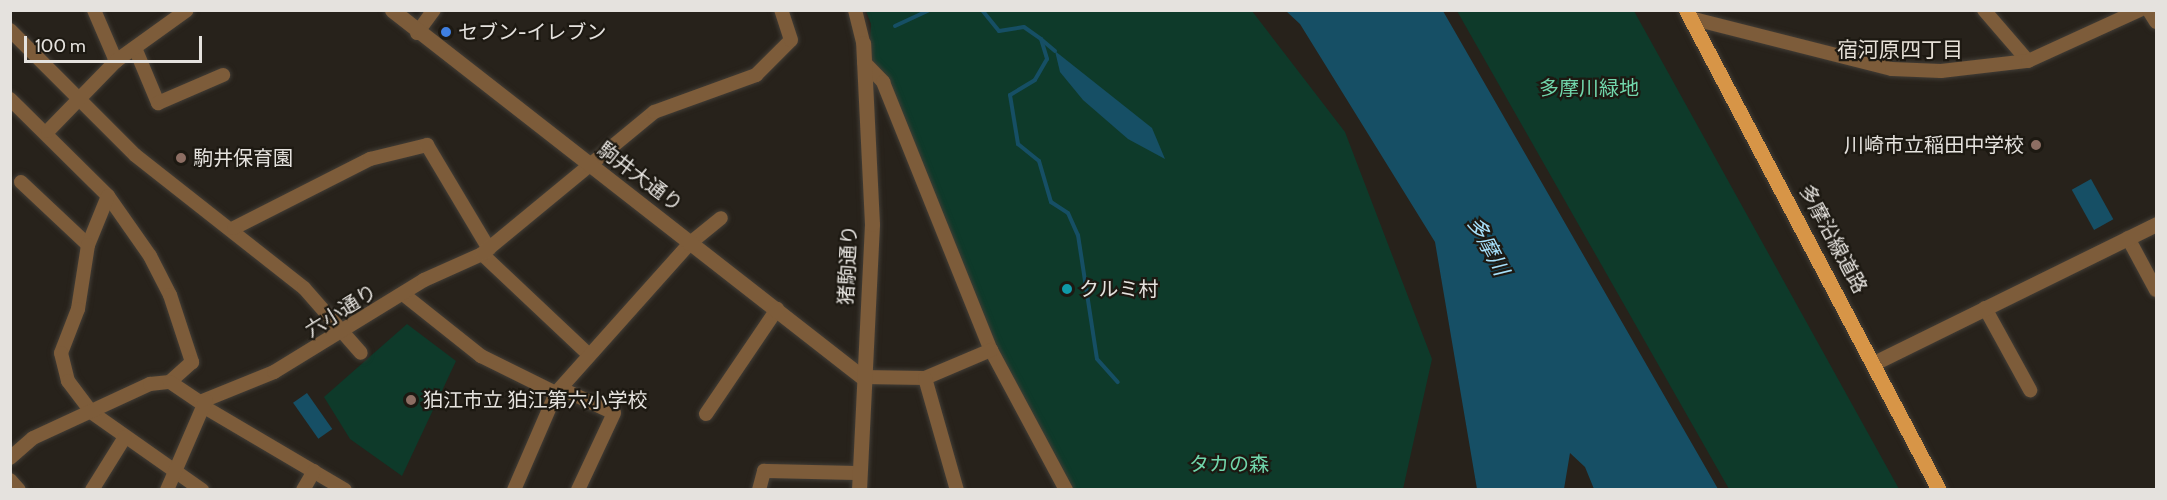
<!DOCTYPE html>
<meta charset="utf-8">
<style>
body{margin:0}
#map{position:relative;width:2167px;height:500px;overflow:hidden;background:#27221b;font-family:Cabin,"Noto Sans JP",sans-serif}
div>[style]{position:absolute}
.green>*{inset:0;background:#0e3a2a}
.water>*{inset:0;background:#164f65;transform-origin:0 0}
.stream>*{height:4px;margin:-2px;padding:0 2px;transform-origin:2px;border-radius:2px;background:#164f65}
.roads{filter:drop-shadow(0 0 2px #423d36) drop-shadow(0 0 2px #423d36)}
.minor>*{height:14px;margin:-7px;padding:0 7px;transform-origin:7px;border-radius:7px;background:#7d5c3a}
.tertiary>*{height:15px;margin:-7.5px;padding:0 7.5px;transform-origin:7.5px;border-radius:7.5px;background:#7d5c3a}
.primary>*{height:15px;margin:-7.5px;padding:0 7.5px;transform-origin:7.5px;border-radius:7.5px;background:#d79547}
.dots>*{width:16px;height:16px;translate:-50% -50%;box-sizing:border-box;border:3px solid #1d1912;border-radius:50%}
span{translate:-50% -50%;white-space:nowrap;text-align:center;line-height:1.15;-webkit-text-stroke:4.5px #1d1912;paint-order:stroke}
.poi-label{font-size:20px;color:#e5e2de}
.left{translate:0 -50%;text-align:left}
.right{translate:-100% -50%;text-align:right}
.park-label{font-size:20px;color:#71d6ab}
.street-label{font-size:20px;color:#e5e2de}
.neighbourhood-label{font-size:21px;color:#e6e0d7}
.water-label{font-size:21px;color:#a7e1fb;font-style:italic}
.frame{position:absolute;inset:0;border:12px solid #e5e2de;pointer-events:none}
.scale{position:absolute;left:24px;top:36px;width:178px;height:27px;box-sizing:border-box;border:3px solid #e5e2de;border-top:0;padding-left:8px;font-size:18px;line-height:21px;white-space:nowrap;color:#e5e2de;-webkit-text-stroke:4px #1d1912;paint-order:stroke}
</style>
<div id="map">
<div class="green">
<div style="clip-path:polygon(866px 11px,1252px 11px,1345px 132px,1432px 359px,1403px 489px,1072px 489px,1005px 373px,869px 60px,871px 24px)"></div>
<div style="clip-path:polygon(1457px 11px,1634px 11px,1899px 489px,1729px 489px)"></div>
<div style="clip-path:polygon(407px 324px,456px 361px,402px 476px,350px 439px,324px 397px)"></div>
</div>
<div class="water">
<div style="clip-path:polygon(1286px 11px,1443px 11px,1718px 489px,1594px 489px,1585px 467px,1570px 453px,1564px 489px,1477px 489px,1435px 242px,1300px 24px)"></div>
<div style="clip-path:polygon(1055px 51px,1152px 128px,1165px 159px,1128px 139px,1083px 100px,1060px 72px)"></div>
<div style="left:2091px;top:179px;width:46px;height:22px;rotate:61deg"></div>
<div style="left:307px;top:393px;width:44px;height:17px;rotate:55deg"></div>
</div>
<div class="stream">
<div style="left:982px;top:10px;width:27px;rotate:51deg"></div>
<div style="left:999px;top:31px;width:25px;rotate:-9deg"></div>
<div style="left:1024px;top:27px;width:21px;rotate:35deg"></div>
<div style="left:1041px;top:39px;width:21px;rotate:73deg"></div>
<div style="left:1047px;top:59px;width:24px;rotate:120deg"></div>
<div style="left:1035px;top:80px;width:29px;rotate:149deg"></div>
<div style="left:1010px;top:95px;width:50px;rotate:80.7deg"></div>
<div style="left:1018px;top:144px;width:27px;rotate:39deg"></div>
<div style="left:1039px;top:161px;width:43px;rotate:73.7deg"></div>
<div style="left:1051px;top:202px;width:20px;rotate:33deg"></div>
<div style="left:1068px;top:213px;width:24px;rotate:66deg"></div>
<div style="left:1078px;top:235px;width:125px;rotate:81.3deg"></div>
<div style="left:1097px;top:359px;width:31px;rotate:48deg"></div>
<div style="left:895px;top:26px;width:38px;rotate:-25deg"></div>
<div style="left:1042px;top:40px;width:17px;rotate:40deg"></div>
</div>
<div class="roads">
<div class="minor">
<div style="left:94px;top:10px;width:56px;rotate:66.7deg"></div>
<div style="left:855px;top:10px;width:34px;rotate:76deg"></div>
<div style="left:1984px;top:10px;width:67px;rotate:49.2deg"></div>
<div style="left:1690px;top:18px;width:208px;rotate:14.2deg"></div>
<div style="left:1892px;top:69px;width:49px;rotate:2.3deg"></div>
<div style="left:1941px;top:71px;width:88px;rotate:-6.6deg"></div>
<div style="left:2028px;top:61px;width:123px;rotate:-24.5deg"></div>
<div style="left:10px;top:30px;width:177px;rotate:45deg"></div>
<div style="left:135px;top:155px;width:215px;rotate:38.2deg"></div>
<div style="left:304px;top:288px;width:86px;rotate:48.8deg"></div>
<div style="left:417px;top:33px;width:29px;rotate:-54deg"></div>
<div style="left:135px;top:48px;width:60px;rotate:67.3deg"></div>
<div style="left:158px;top:103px;width:71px;rotate:-23.3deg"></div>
<div style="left:864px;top:62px;width:28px;rotate:46deg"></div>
<div style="left:883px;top:82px;width:289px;rotate:68.1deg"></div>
<div style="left:991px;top:350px;width:159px;rotate:61.8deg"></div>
<div style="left:10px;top:99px;width:138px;rotate:44.7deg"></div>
<div style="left:108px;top:196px;width:73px;rotate:55deg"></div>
<div style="left:150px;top:256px;width:44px;rotate:62.9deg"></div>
<div style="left:170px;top:295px;width:71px;rotate:71.8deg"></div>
<div style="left:192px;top:362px;width:30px;rotate:138deg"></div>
<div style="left:48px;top:131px;width:98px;rotate:-45.8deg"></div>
<div style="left:116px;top:61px;width:87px;rotate:-35.7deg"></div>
<div style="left:21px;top:182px;width:92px;rotate:43.2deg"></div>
<div style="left:108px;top:196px;width:53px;rotate:112.2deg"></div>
<div style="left:88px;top:245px;width:65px;rotate:98.9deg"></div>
<div style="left:78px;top:309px;width:47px;rotate:111.1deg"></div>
<div style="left:61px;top:353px;width:29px;rotate:76deg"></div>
<div style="left:68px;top:381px;width:39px;rotate:53deg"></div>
<div style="left:91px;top:412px;width:136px;rotate:35.1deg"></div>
<div style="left:234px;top:228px;width:153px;rotate:-26.9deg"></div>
<div style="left:370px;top:159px;width:59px;rotate:-13.8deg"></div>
<div style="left:427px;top:145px;width:121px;rotate:59.2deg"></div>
<div style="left:2128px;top:238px;width:59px;rotate:61.7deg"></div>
<div style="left:482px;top:254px;width:144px;rotate:43.3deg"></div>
<div style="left:403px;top:294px;width:100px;rotate:38.5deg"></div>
<div style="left:481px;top:356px;width:84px;rotate:26.3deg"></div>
<div style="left:1985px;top:308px;width:94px;rotate:61.2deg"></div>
<div style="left:862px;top:377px;width:63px;rotate:0.9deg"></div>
<div style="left:925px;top:378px;width:72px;rotate:-23deg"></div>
<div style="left:925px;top:378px;width:116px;rotate:74.1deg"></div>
<div style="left:562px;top:389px;width:57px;rotate:24.8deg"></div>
<div style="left:614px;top:413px;width:85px;rotate:115.1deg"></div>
<div style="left:206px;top:408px;width:161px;rotate:30.5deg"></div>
<div style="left:706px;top:414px;width:127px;rotate:-55.9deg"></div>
<div style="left:10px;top:458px;width:30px;rotate:-41deg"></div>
<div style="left:33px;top:438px;width:129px;rotate:-24.8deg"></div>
<div style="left:150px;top:384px;width:20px;rotate:-6deg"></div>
<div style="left:170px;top:382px;width:36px;rotate:34deg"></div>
<div style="left:200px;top:402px;width:80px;rotate:-22.1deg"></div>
<div style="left:274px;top:372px;width:176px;rotate:-31.5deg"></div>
<div style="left:424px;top:280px;width:64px;rotate:-24.1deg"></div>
<div style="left:482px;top:254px;width:223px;rotate:-39.5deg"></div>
<div style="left:654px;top:112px;width:109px;rotate:-19.9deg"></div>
<div style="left:756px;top:75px;width:49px;rotate:-45deg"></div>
<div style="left:791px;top:40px;width:32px;rotate:-108deg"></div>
<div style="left:10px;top:480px;width:13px;rotate:48deg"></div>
<div style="left:92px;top:490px;width:62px;rotate:-58.1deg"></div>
<div style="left:167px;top:490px;width:98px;rotate:-66.6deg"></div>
<div style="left:303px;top:490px;width:22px;rotate:-60deg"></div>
<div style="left:514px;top:490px;width:106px;rotate:-66.6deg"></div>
<div style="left:556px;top:393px;width:200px;rotate:-48.2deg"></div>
<div style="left:689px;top:244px;width:41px;rotate:-39.1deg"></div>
<div style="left:759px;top:490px;width:20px;rotate:-75deg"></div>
<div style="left:764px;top:471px;width:96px;rotate:1.2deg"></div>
</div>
<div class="tertiary">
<div style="left:392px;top:10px;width:596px;rotate:37.98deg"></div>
<div style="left:2149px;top:10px;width:13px;rotate:58deg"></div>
<div style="left:1874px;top:363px;width:314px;rotate:-26.2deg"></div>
<div style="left:859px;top:490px;width:266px;rotate:-87.2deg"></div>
<div style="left:872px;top:224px;width:181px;rotate:-92.8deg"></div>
</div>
<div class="primary">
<div style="left:1686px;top:10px;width:543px;rotate:62.21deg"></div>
</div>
</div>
<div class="dots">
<div style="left:446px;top:32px;background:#3f7fe0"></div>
<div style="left:2036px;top:145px;background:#8d6e63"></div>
<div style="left:181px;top:158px;background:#8d6e63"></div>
<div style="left:1067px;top:289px;background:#0f9aa8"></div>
<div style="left:411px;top:400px;background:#8d6e63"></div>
</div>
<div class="poi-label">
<span class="left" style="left:458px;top:32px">セブン-イレブン</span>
<span class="right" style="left:2024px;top:145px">川崎市立稲田中学校</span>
<span class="left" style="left:193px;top:158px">駒井保育園</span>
<span class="left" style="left:1079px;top:289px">クルミ村</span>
<span class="left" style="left:423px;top:400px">狛江市立 狛江第六小学校</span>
</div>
<div class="park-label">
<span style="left:1589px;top:88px">多摩川緑地</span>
<span style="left:1229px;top:464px">タカの森</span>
</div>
<div class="street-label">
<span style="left:640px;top:177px;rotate:37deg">駒井大通り</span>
<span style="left:1833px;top:239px;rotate:62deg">多摩沿線道路</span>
<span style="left:848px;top:265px;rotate:-87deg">猪駒通り</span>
<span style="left:341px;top:311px;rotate:-32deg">六小通り</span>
</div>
<div class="neighbourhood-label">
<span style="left:1900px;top:50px">宿河原四丁目</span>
</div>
<div class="water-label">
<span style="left:1488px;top:246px;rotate:62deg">多摩川</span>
</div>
<div class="frame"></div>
<div class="scale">100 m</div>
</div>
